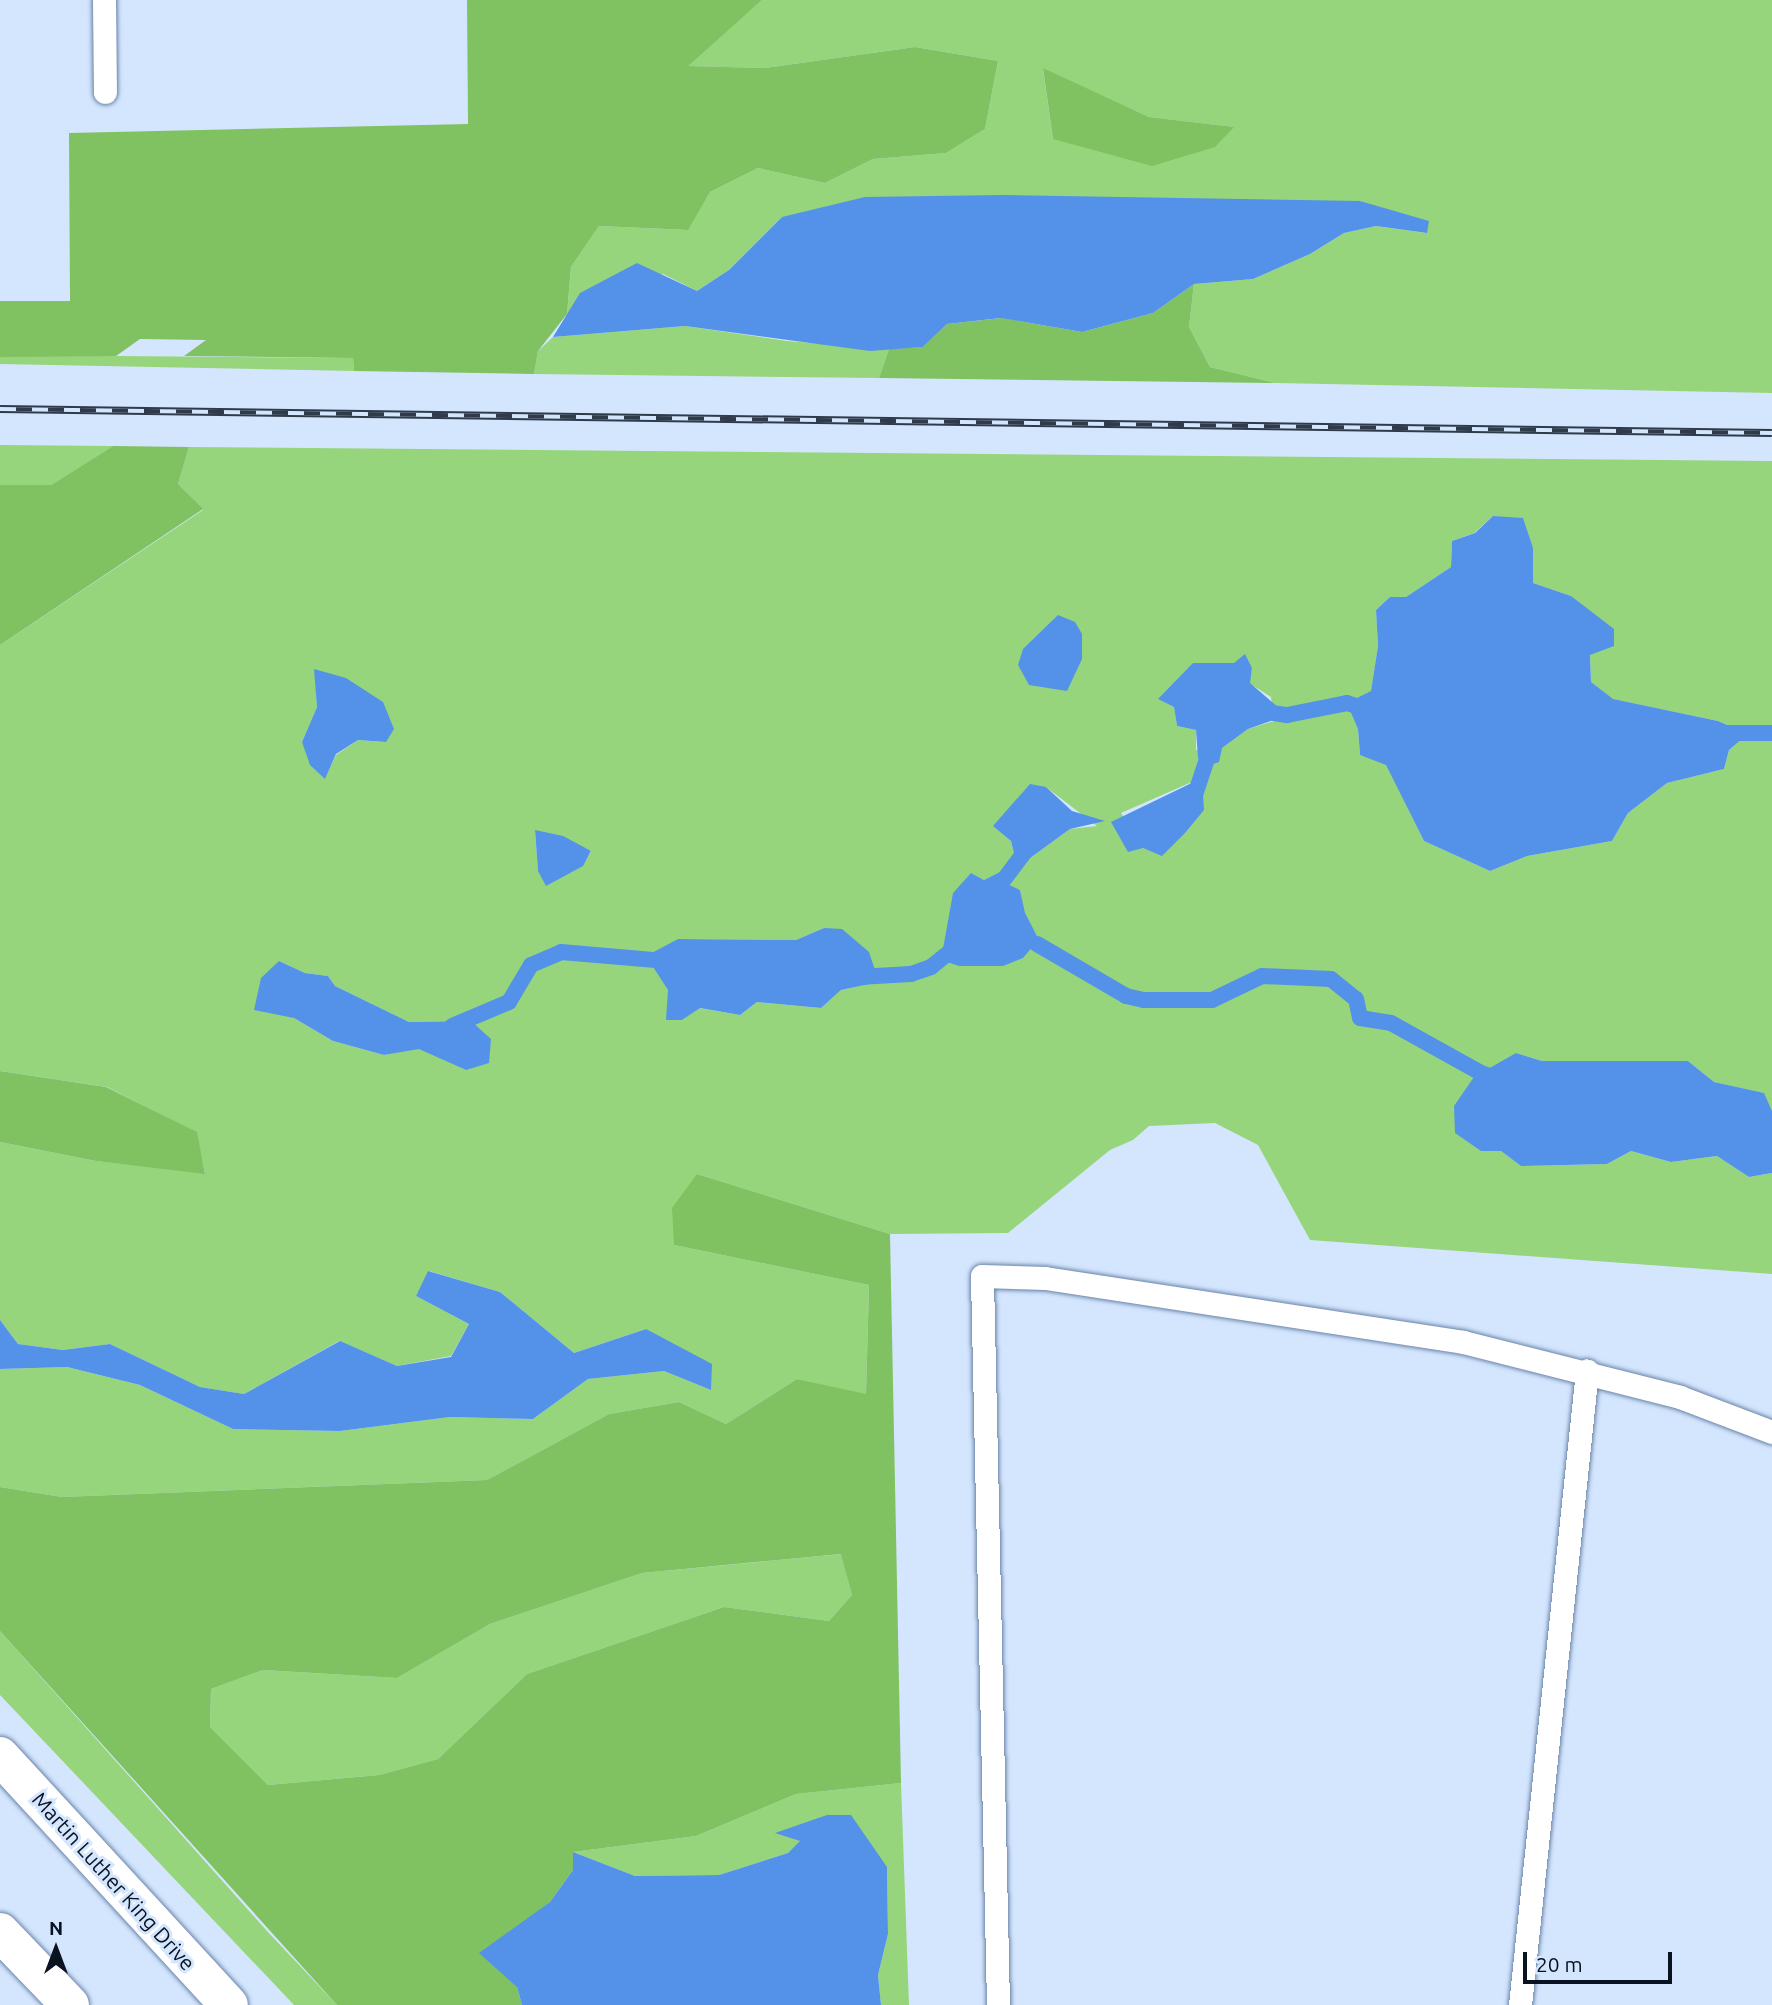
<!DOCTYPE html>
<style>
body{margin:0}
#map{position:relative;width:1772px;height:2005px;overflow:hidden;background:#d4e6fe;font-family:Ubuntu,sans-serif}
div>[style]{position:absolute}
.green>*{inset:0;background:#97d57c}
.forest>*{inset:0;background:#80c162}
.water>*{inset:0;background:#5392e8}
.stream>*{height:16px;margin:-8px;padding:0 8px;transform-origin:8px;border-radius:8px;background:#5392e8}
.roads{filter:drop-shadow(0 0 2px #6a84a9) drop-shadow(0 0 2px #6a84a9)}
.lane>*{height:23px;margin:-11.5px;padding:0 11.5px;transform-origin:11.5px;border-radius:11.5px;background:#fff}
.secondary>*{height:38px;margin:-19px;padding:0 19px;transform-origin:19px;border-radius:19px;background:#fff}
.rail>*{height:8px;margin-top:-4px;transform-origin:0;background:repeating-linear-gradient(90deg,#d4e6fe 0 16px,#2f3b4b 0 32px);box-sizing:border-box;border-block:2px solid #2f3b4b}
span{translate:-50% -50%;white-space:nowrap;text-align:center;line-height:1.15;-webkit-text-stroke:6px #d4e6fe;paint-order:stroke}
.street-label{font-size:21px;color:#081220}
.north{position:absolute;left:21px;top:1914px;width:70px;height:70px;-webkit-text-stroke:5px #d4e6fe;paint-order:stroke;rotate:0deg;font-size:19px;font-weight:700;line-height:28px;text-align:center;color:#081220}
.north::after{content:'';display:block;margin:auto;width:24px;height:32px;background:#081220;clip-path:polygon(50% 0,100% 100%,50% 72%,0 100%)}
.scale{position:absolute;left:1523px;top:1952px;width:149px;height:32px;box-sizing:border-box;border:4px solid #081220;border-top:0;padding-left:9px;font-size:21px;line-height:24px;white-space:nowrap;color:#081220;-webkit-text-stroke:5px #d4e6fe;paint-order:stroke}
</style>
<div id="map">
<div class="green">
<div style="clip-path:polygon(evenodd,762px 0,1772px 0,1772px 393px,1275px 383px,1210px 367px,1189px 327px,1194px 284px,1253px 279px,1310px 254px,1344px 233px,1376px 226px,1426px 233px,1360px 201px,782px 217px,729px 270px,697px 291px,663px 274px,567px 314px,571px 267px,599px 226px,687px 230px,710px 192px,758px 168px,825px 183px,873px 159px,946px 153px,985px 129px,998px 61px,915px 47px,765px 68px,686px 66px,762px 0,1043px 69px,1149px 117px,1233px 127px,1053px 139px,1043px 69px)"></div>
<div style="clip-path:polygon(685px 326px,787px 341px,889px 349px,879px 378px,534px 374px,538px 351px,553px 337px)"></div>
<div style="clip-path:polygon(7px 355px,353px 358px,354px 371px,0 364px,0 357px)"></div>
<div style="clip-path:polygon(0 445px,113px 446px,51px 485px,0 485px)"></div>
<div style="clip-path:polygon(evenodd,189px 447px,1772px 461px,1772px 1111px,1763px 1093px,1714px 1082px,1688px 1061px,1542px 1061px,1516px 1053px,1501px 1151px,1521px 1166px,1607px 1164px,1631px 1151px,1671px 1162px,1717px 1156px,1749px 1177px,1772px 1173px,1772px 1274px,1310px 1240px,1258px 1145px,1215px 1123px,1149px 1126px,1133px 1140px,1110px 1150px,1008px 1233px,890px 1234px,697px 1174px,674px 1245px,869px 1285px,866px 1395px,797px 1379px,726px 1424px,679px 1402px,609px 1414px,487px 1480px,62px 1497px,0 1487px,0 1369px,67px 1367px,140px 1385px,233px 1429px,340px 1431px,450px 1417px,533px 1419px,588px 1379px,664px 1371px,711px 1390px,646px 1329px,574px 1353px,500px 1292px,429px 1271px,416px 1296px,469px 1324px,451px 1356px,397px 1366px,339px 1341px,244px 1394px,200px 1387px,110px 1344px,63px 1350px,18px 1344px,0 1320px,0 1142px,96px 1161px,205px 1173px,196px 1132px,107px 1087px,0 1071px,0 645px,203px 510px,178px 484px,189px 447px,1493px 516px,1511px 519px,1533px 548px,1533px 583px,1571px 596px,1590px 654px,1591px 682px,1612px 699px,1718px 721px,1748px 734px,1729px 750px,1724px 769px,1667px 783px,1628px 813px,1612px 841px,1527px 856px,1490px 871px,1424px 841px,1386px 764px,1360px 755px,1358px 729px,1371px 692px,1378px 646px,1376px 610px,1390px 597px,1406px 597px,1451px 567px,1452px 541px,1474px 533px,1493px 516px,189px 447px,1082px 634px,1082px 659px,1018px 665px,1082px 634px,189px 447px,1235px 663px,1252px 668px,1249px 683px,1271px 697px,1274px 721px,1248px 729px,1222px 748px,1196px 750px,1196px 730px,1177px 726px,1174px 707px,1159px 699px,1201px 665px,1235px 663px,189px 447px,315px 669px,385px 742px,358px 740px,336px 755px,325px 778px,302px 742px,317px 707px,315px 669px,189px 447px,1201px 778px,1163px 855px,1143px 848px,1121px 813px,1201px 778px,189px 447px,1046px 787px,1097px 826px,1070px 829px,1026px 861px,1016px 860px,1011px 841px,994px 826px,1046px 787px,189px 447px,535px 830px,591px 851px,591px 852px,583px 865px,538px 871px,535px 830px,189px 447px,1010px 868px,1007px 885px,1020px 890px,1024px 914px,1038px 938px,1048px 943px,1043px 953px,971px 873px,984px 880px,1010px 868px,189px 447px,824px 928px,878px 982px,841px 990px,821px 1008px,757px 1002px,740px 1015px,699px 1008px,682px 1020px,667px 1020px,678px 939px,796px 940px,824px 928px,189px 447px,279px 961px,305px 973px,328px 976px,335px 986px,409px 1022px,471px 1021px,466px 1070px,419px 1048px,384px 1055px,333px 1041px,294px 1018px,279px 961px)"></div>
<div style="clip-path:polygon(842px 1554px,852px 1595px,829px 1621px,724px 1607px,527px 1674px,438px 1759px,379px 1775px,268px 1785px,210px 1727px,211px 1689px,263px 1670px,397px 1678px,490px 1624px,642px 1573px)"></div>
<div style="clip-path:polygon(0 1631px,267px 1931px,337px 2005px,294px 2005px,0 1695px)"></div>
<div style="clip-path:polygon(901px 1783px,909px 2005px,881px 2005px,878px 1975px,888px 1934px,887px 1867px,776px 1832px,801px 1841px,788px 1853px,719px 1875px,635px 1876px,573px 1852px,696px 1836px,796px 1794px)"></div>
</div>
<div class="forest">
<div style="clip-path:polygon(467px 0,762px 0,688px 66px,765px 68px,915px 47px,998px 61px,985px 129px,946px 153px,873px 159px,825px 183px,758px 168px,710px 192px,688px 230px,599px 226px,571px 267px,567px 314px,538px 351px,534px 374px,354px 371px,353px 358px,184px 356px,206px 340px,140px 339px,116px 356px,0 357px,0 301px,70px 301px,69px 133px,468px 124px)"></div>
<div style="clip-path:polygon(1043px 68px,1149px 117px,1234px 127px,1215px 147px,1152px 166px,1053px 139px)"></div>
<div style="clip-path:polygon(1194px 284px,1189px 327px,1210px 367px,1275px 383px,879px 378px,889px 349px,923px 347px,947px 324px,1002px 318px,1082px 332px,1153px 313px)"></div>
<div style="clip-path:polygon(113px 446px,189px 447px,178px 484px,203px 509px,0 645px,0 485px,51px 485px)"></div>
<div style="clip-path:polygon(0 1071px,106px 1087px,197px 1132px,205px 1174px,96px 1161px,0 1142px)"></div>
<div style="clip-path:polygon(evenodd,697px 1174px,890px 1234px,901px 1783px,796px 1794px,696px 1836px,573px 1852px,573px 1870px,550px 1902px,519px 1926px,517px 1987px,522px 2005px,337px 2005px,0 1631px,0 1487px,62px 1497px,487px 1480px,609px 1414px,679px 1402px,726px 1424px,797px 1379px,866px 1394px,869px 1285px,674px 1245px,672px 1208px,697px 1174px,841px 1554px,852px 1595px,829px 1621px,724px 1607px,527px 1674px,438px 1759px,379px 1775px,268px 1785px,210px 1727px,211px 1689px,263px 1670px,397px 1678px,490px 1624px,642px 1573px,841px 1554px)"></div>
</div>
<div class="water">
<div style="clip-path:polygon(1003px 195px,1360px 201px,1429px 221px,1427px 233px,1376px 226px,1344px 233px,1310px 254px,1253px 279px,1194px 284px,1153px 313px,1082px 332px,1001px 318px,947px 324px,923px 347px,870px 351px,685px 326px,553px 337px,580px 293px,637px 263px,697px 291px,729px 270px,782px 217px,865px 197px)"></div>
<div style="clip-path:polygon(1493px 516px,1523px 518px,1533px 548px,1533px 583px,1571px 596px,1614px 629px,1614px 646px,1590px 655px,1591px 682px,1613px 699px,1718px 721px,1748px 734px,1729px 750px,1724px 769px,1667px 783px,1628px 813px,1612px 841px,1527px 856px,1490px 871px,1424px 841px,1386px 765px,1360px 755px,1358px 729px,1347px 703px,1371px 691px,1378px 646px,1376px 610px,1390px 597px,1406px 597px,1451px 567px,1452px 541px,1475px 533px)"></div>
<div style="clip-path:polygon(1058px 615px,1075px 622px,1082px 634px,1082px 659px,1067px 691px,1029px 685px,1018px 665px,1023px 649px)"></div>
<div style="clip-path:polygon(1245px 654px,1252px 668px,1250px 683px,1287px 715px,1248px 729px,1222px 748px,1219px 762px,1207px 766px,1198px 758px,1196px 730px,1177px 726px,1174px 707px,1158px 699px,1193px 663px,1234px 663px)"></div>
<div style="clip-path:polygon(314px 669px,346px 678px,383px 702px,394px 729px,386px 742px,358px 740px,336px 754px,325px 779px,310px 765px,302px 742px,317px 707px)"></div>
<div style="clip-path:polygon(1202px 778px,1204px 810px,1185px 833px,1162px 856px,1143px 848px,1128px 852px,1111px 822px)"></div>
<div style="clip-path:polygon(1030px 784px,1046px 787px,1072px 811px,1105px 821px,1070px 829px,1026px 861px,1016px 861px,1011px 841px,993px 826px)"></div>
<div style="clip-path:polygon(535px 830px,563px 836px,591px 851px,583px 866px,546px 886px,538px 871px)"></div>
<div style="clip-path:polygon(1010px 867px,1007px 884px,1020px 890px,1025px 913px,1038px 938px,1053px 949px,1054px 957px,1033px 946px,1023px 958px,1003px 966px,959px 966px,941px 960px,953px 893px,971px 873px,984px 880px)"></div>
<div style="clip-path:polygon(824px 928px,842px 929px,869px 952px,879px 982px,841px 990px,821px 1008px,757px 1002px,740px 1015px,700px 1008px,682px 1020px,666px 1020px,668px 990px,646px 956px,678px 939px,796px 940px)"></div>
<div style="clip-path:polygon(279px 961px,305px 973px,328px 976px,335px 986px,409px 1022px,471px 1021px,491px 1039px,489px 1063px,466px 1070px,419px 1049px,384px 1055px,333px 1041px,294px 1018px,254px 1010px,261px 978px)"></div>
<div style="clip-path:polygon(1516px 1053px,1542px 1061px,1688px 1061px,1714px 1082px,1764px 1093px,1772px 1111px,1772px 1173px,1749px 1177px,1717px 1156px,1671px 1162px,1631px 1151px,1607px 1164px,1521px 1166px,1501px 1151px,1481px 1151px,1455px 1133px,1454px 1106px,1474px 1077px)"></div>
<div style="clip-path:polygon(428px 1271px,500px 1292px,574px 1353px,646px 1329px,712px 1364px,711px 1390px,664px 1371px,588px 1379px,533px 1419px,450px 1417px,340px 1431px,233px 1429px,140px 1385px,67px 1367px,0 1369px,0 1320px,18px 1344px,63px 1350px,110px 1344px,200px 1387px,244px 1394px,340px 1341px,397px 1366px,451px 1357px,469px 1324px,416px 1296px)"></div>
<div style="clip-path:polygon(827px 1815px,851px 1815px,887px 1867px,888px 1934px,878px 1975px,881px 2005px,522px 2005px,517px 1987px,479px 1953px,550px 1902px,573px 1870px,573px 1852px,635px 1876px,719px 1875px,788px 1853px,800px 1841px,775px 1833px)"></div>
</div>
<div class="stream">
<div style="left:1267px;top:712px;width:20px;rotate:9deg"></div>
<div style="left:1287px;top:715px;width:61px;rotate:-11.3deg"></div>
<div style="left:1347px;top:703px;width:19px;rotate:18deg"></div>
<div style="left:1729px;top:733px;width:43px"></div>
<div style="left:1195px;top:795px;width:51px;rotate:-71.6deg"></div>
<div style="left:999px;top:886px;width:51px;rotate:-52.9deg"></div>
<div style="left:1037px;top:944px;width:103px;rotate:30.3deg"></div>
<div style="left:1126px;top:996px;width:18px;rotate:13deg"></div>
<div style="left:1144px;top:1000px;width:68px"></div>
<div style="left:1212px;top:1000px;width:55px;rotate:-25.6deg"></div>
<div style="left:1262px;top:976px;width:69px;rotate:2.5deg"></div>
<div style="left:1331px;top:979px;width:32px;rotate:39deg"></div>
<div style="left:1356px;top:999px;width:19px;rotate:78deg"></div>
<div style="left:1360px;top:1018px;width:31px;rotate:9deg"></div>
<div style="left:1391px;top:1023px;width:103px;rotate:29.1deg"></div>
<div style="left:1481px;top:1073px;width:21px;rotate:19deg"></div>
<div style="left:858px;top:977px;width:53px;rotate:-3.2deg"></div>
<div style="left:911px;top:974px;width:21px;rotate:-19deg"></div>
<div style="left:931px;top:967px;width:32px;rotate:-39deg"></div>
<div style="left:452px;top:1026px;width:62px;rotate:-22.8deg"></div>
<div style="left:509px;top:1002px;width:43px;rotate:-59.3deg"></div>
<div style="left:531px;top:965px;width:33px;rotate:-23deg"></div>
<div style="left:561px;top:952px;width:104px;rotate:4.9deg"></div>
</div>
<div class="roads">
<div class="lane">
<div style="left:104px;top:0;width:92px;rotate:89.4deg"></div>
<div style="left:998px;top:2005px;width:729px;rotate:-91.26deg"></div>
<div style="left:982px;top:1276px;width:63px;rotate:1.8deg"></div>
<div style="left:1045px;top:1278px;width:423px;rotate:8.7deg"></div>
<div style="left:1463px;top:1342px;width:224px;rotate:14.2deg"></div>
<div style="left:1680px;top:1397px;width:98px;rotate:20.8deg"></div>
<div style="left:1520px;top:2005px;width:638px;rotate:-83.97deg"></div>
</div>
<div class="secondary">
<div style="left:0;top:1756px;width:338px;rotate:47.4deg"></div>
<div style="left:0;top:1932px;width:101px;rotate:46.2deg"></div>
</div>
</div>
<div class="rail">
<div style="left:0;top:409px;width:1772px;rotate:0.78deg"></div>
</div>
<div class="street-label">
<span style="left:114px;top:1881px;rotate:48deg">Martin Luther King Drive</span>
</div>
<div class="north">N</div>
<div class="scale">20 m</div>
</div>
